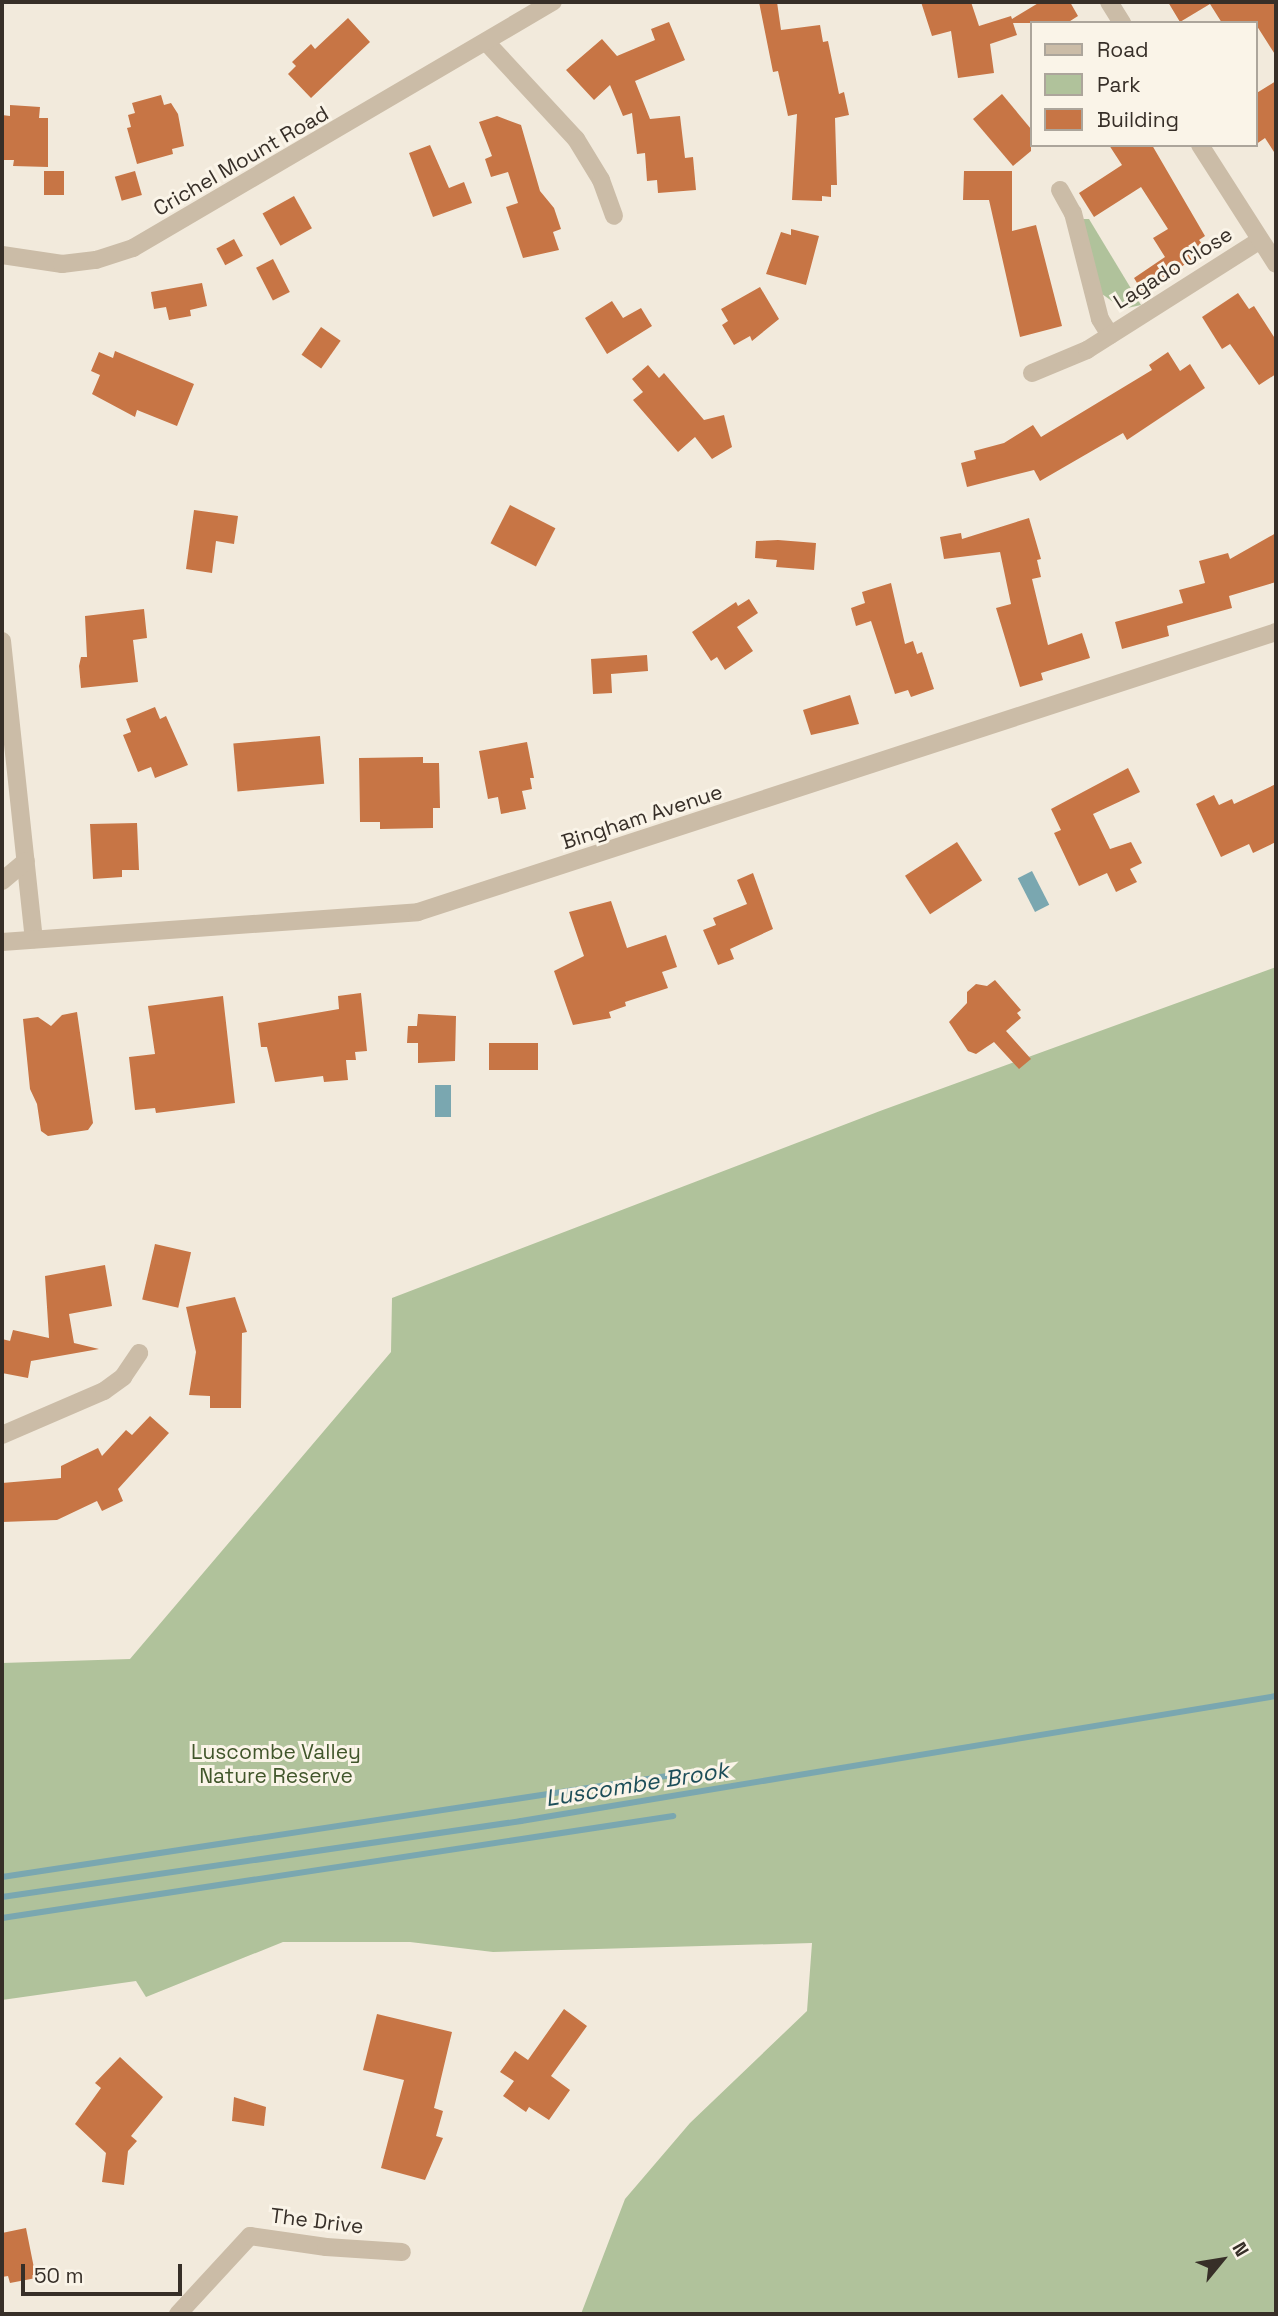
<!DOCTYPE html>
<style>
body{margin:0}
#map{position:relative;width:1278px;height:2316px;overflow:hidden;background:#f2eadc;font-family:"Space Grotesk",sans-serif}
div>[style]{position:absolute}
.green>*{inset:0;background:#b0c29b}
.water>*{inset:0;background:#7aa7b0;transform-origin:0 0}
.stream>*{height:6px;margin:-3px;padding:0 3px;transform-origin:3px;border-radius:3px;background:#7aa7b0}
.building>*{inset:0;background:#c77545;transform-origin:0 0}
.minor>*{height:18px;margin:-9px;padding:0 9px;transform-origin:9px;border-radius:9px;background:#cbbca7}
.tertiary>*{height:18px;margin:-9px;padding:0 9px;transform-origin:9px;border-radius:9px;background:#cbbca7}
span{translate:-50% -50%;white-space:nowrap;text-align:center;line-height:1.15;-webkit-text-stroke:6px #faf4e8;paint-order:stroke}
.street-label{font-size:21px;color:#372f28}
.park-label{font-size:21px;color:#41562b}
.water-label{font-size:23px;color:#1d4e59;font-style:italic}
.frame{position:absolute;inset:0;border:4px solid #372f28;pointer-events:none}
.legend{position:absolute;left:1030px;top:21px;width:228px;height:126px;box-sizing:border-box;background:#faf4e8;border:2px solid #aca59b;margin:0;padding:9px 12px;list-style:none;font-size:21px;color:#372f28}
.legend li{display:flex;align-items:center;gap:14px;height:35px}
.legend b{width:35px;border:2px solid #aca59b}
.north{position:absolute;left:1187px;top:2225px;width:70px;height:70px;-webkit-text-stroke:5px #faf4e8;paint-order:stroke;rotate:60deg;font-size:19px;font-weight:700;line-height:28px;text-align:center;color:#372f28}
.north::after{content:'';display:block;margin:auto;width:24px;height:32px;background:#372f28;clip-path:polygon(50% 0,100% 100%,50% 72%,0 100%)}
.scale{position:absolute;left:21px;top:2264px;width:161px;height:32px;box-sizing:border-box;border:4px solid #372f28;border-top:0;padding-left:9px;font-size:21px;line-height:24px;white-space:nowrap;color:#372f28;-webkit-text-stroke:5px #faf4e8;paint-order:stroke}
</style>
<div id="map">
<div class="green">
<div style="clip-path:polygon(1083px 219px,1089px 219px,1141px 305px,1123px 309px,1102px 294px)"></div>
<div style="clip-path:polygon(1276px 967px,1276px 2314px,581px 2314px,625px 2199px,690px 2123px,807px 2011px,812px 1943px,493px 1952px,410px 1942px,283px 1942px,146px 1997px,136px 1981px,2px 2000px,2px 1663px,130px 1659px,391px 1352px,392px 1298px,880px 1111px)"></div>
</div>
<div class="water">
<div style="left:1032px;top:871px;width:38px;height:16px;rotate:63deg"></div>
<div style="left:435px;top:1085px;width:16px;height:32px"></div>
</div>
<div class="stream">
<div style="left:2px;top:1877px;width:673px;rotate:-8.64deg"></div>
<div style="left:2px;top:1897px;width:525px;rotate:-8.33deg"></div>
<div style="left:521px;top:1821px;width:765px;rotate:-9.4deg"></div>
<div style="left:2px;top:1918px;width:679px;rotate:-8.64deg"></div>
</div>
<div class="building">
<div style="clip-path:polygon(759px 2px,777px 2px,781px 30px,820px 25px,823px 42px,828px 41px,839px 94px,844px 92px,849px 115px,835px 118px,837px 185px,831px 185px,831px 197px,822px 196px,822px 201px,792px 200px,797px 114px,788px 116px,778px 71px,773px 72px)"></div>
<div style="clip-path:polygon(921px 2px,971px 2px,979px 26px,1011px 16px,1012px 19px,1040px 2px,1070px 2px,1078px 16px,1067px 23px,1013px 23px,1017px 35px,990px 44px,994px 73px,958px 78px,951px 31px,932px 36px)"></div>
<div style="clip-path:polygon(1168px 2px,1276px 2px,1276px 56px,1255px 23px,1222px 23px,1210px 4px,1180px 22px)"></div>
<div style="clip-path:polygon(348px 18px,370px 42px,311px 98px,288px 74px,296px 66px,292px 62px,311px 44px,315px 49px)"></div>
<div style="clip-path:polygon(669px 22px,685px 60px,635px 81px,650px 119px,680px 116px,685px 158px,693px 157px,696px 190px,658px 193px,657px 180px,647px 181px,645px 153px,637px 154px,632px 113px,623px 116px,610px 85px,594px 100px,566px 70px,602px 39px,617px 56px,655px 40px,651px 29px)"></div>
<div style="clip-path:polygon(1276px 81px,1276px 155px,1265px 138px,1255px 145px,1255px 94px)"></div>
<div style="clip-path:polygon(1002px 94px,1031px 129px,1031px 151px,1013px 166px,973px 119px)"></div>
<div style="clip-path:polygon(161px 95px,164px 105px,171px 103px,178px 114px,184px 146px,172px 149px,173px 154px,137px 164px,127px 128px,131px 127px,128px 115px,135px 113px,132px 103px)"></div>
<div style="clip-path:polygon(10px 105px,40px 107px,39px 118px,48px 118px,48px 167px,13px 166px,14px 160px,2px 160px,2px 115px,10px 116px)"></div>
<div style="clip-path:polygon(497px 116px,521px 125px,540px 191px,554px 208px,561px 229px,553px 232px,559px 250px,523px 258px,506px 207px,518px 203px,508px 172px,491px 177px,485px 159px,492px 156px,479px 122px)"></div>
<div style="clip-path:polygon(430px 145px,449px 188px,464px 182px,472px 203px,433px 217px,409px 153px)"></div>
<div style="clip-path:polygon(1109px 145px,1152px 145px,1205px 236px,1199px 240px,1203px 245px,1189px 255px,1192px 260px,1142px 291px,1134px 278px,1165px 257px,1153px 238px,1168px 229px,1141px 187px,1094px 217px,1079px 193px,1122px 165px)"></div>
<div style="left:44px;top:171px;width:20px;height:24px"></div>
<div style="left:135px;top:171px;width:25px;height:21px;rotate:74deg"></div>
<div style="clip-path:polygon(964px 171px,1012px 171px,1012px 231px,1036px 225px,1062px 326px,1020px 337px,989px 200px,963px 200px)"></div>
<div style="left:294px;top:196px;width:37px;height:36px;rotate:61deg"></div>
<div style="clip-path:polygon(791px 229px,819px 236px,806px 285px,766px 274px,781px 232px,791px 235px)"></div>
<div style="left:234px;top:239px;width:19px;height:20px;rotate:62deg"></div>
<div style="left:273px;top:259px;width:37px;height:19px;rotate:63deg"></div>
<div style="clip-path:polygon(202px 283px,207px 306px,190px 310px,191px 316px,169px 320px,166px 307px,154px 309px,151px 292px)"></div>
<div style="clip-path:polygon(760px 287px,779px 319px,752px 341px,750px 336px,734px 345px,722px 325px,728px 321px,721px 309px)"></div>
<div style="clip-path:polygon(1238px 293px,1249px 309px,1254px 306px,1276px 340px,1276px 374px,1259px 385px,1230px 344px,1222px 349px,1202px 317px)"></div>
<div style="clip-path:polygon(612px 301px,623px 318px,641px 308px,652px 326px,607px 354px,585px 318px)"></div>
<div style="left:321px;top:327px;width:24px;height:34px;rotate:35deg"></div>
<div style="clip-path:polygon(115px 351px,194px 384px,177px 426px,137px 410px,135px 417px,92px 394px,100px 375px,91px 371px,99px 352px,113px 358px)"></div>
<div style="clip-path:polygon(1168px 352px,1180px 371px,1190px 364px,1205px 388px,1127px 440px,1123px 433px,1040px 481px,1034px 470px,967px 487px,961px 463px,976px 459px,974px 451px,1004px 443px,1033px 425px,1041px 437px,1152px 370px,1149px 365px)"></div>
<div style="clip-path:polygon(648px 365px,659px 378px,664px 373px,704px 420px,724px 415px,732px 447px,712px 459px,695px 437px,678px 452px,633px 400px,643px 392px,632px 379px)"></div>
<div style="left:510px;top:505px;width:51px;height:43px;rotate:27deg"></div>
<div style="clip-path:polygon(194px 510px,238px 516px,234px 544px,216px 541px,212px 573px,186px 569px)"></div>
<div style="clip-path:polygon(1029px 518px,1041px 559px,1037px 560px,1041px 577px,1032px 579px,1048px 645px,1082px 633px,1090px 658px,1041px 673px,1043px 680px,1020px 687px,996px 608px,1011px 604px,1000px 552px,944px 559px,940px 537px,961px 533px,962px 539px)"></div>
<div style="clip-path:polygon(1276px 533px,1276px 582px,1229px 596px,1232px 608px,1167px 626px,1169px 636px,1122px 649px,1115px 622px,1183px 603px,1179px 590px,1205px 583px,1199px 561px,1228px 553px,1230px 559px)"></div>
<div style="clip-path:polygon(778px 540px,816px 543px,814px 570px,776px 567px,777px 560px,755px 558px,756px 541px)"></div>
<div style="clip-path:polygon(891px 583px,905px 644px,913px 641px,917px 654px,922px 652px,934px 689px,911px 697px,908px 690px,895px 694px,871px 621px,856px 626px,851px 608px,865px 603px,862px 592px)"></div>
<div style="clip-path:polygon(749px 599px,758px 613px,737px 627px,753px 651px,725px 670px,717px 657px,711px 661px,692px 632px,736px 602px,738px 606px)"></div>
<div style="clip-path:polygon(144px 609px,147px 638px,133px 640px,138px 682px,81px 688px,79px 666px,81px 657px,87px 657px,85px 616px)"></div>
<div style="clip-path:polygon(647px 655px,648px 671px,611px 674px,612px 693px,593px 694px,591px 659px)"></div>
<div style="clip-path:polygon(850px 695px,859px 724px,811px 735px,803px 710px)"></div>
<div style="clip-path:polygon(155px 707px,160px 719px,166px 716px,188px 765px,155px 778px,151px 767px,138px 772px,123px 735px,131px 732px,126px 719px)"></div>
<div style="left:320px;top:736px;width:48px;height:87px;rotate:85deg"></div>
<div style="clip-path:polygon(527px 742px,534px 778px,530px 778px,532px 789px,522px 791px,526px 809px,501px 814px,498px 797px,488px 799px,479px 751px)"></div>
<div style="clip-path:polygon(423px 757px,423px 763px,439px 763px,440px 808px,433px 808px,433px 828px,380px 829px,380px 822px,360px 822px,359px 758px)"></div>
<div style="clip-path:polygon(1128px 768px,1140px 792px,1093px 814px,1110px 849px,1131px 842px,1142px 863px,1130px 869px,1137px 882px,1116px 892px,1107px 873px,1079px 886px,1054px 833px,1061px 830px,1051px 809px)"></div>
<div style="clip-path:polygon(1276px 784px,1276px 842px,1253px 853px,1249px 844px,1221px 857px,1196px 804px,1214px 795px,1219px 805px,1232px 799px,1234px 804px)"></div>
<div style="clip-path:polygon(137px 823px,139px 870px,122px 870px,122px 877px,93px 879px,90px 824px)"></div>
<div style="left:957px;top:842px;width:46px;height:62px;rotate:57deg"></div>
<div style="clip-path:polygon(753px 873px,773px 929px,730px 949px,734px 959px,718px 965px,703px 930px,716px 925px,713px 918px,747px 904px,737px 880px)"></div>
<div style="clip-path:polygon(611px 901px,627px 948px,666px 935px,677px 967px,662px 972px,668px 988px,625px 1002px,626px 1006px,609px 1012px,611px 1018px,573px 1025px,554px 971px,584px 956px,569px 912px)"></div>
<div style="clip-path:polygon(995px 980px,1021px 1010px,1017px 1013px,1021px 1018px,1006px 1031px,1031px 1059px,1019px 1069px,994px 1042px,976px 1054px,968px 1051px,949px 1022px,967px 1003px,967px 992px,976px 984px,987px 986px)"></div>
<div style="clip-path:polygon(361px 993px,367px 1051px,355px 1052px,356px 1060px,346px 1060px,348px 1080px,324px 1082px,323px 1076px,275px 1082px,267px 1047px,261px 1047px,258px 1023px,339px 1009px,338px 996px)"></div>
<div style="clip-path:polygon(223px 996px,235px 1103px,156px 1113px,155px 1108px,135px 1110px,129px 1057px,155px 1054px,148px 1006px)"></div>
<div style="clip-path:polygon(77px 1012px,93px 1123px,88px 1130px,48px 1136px,41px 1131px,37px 1104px,30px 1089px,23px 1019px,38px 1017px,51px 1026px,62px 1015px)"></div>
<div style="clip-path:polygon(418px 1014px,456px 1016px,455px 1061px,418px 1063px,418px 1043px,407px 1043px,408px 1026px,417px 1026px)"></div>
<div style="left:489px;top:1043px;width:49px;height:27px"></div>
<div style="left:155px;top:1244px;width:37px;height:57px;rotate:13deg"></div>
<div style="clip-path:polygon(105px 1265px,112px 1306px,69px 1314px,74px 1343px,99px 1349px,31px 1361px,28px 1378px,2px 1373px,2px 1339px,10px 1341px,13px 1330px,49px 1338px,45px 1276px)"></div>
<div style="clip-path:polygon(235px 1297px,247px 1332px,242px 1333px,241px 1408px,210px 1408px,210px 1396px,189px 1395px,196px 1352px,186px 1307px)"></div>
<div style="clip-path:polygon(150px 1416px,169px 1433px,118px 1489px,123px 1501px,102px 1511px,97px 1501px,57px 1520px,2px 1522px,2px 1483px,61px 1478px,61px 1466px,98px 1448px,102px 1456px,126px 1430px,132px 1435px)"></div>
<div style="clip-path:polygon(564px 2009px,587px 2026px,551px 2076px,570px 2090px,549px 2120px,529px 2107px,526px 2112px,503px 2096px,514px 2081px,500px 2072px,515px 2051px,528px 2060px)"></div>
<div style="clip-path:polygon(377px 2014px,452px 2032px,434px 2108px,443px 2111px,436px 2136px,443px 2138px,425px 2180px,381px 2168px,404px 2080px,363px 2070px)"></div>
<div style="clip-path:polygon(120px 2057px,163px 2097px,131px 2136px,137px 2141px,128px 2151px,124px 2185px,102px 2182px,106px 2153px,75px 2124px,101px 2088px,95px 2083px)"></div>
<div style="clip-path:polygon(234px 2097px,266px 2107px,264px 2126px,232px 2121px)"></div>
<div style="clip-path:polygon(26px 2228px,36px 2278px,10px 2283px,8px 2276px,2px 2277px,2px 2233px)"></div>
</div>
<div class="minor">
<div style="left:487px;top:43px;width:131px;rotate:47.2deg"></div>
<div style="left:576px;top:139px;width:48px;rotate:58.6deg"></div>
<div style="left:601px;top:180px;width:38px;rotate:70deg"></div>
<div style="left:1060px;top:190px;width:26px;rotate:61deg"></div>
<div style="left:1073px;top:213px;width:109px;rotate:75.7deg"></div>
<div style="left:1100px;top:319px;width:19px;rotate:58deg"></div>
<div style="left:2px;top:255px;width:61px;rotate:8.5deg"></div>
<div style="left:62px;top:264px;width:34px;rotate:-7deg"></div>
<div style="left:96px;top:260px;width:39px;rotate:-18deg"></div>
<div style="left:133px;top:248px;width:487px;rotate:-30.4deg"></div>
<div style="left:1032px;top:373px;width:60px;rotate:-22.7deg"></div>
<div style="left:1087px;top:350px;width:205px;rotate:-32.4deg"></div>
<div style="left:2px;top:641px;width:300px;rotate:83.9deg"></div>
<div style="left:2px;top:881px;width:31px;rotate:-40deg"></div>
<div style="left:2px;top:942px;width:417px;rotate:-4.1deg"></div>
<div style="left:418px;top:912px;width:903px;rotate:-18.07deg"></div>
<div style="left:2px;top:1435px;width:111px;rotate:-23.3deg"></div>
<div style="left:104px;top:1391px;width:24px;rotate:-36deg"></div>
<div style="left:123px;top:1377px;width:29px;rotate:-56deg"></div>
<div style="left:178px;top:2314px;width:106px;rotate:-47.3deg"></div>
<div style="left:250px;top:2236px;width:77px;rotate:8.2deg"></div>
<div style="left:326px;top:2247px;width:76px;rotate:3.8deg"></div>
</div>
<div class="tertiary">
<div style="left:1109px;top:2px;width:25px;rotate:58deg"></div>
<div style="left:1200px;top:145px;width:141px;rotate:57.4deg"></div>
</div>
<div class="street-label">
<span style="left:241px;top:161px;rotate:-30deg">Crichel Mount Road</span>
<span style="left:1173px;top:268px;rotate:-32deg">Lagado Close</span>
<span style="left:642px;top:817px;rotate:-18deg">Bingham Avenue</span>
<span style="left:317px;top:2221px;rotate:7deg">The Drive</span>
</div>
<div class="park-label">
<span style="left:276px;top:1764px">Luscombe Valley<br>Nature Reserve</span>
</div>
<div class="water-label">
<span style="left:637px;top:1784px;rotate:-9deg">Luscombe Brook</span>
</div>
<div class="frame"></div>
<ul class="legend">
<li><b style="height:9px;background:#cbbca7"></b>Road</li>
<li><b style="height:19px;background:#b0c29b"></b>Park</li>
<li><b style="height:19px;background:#c77545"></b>Building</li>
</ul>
<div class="north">N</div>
<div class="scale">50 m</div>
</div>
